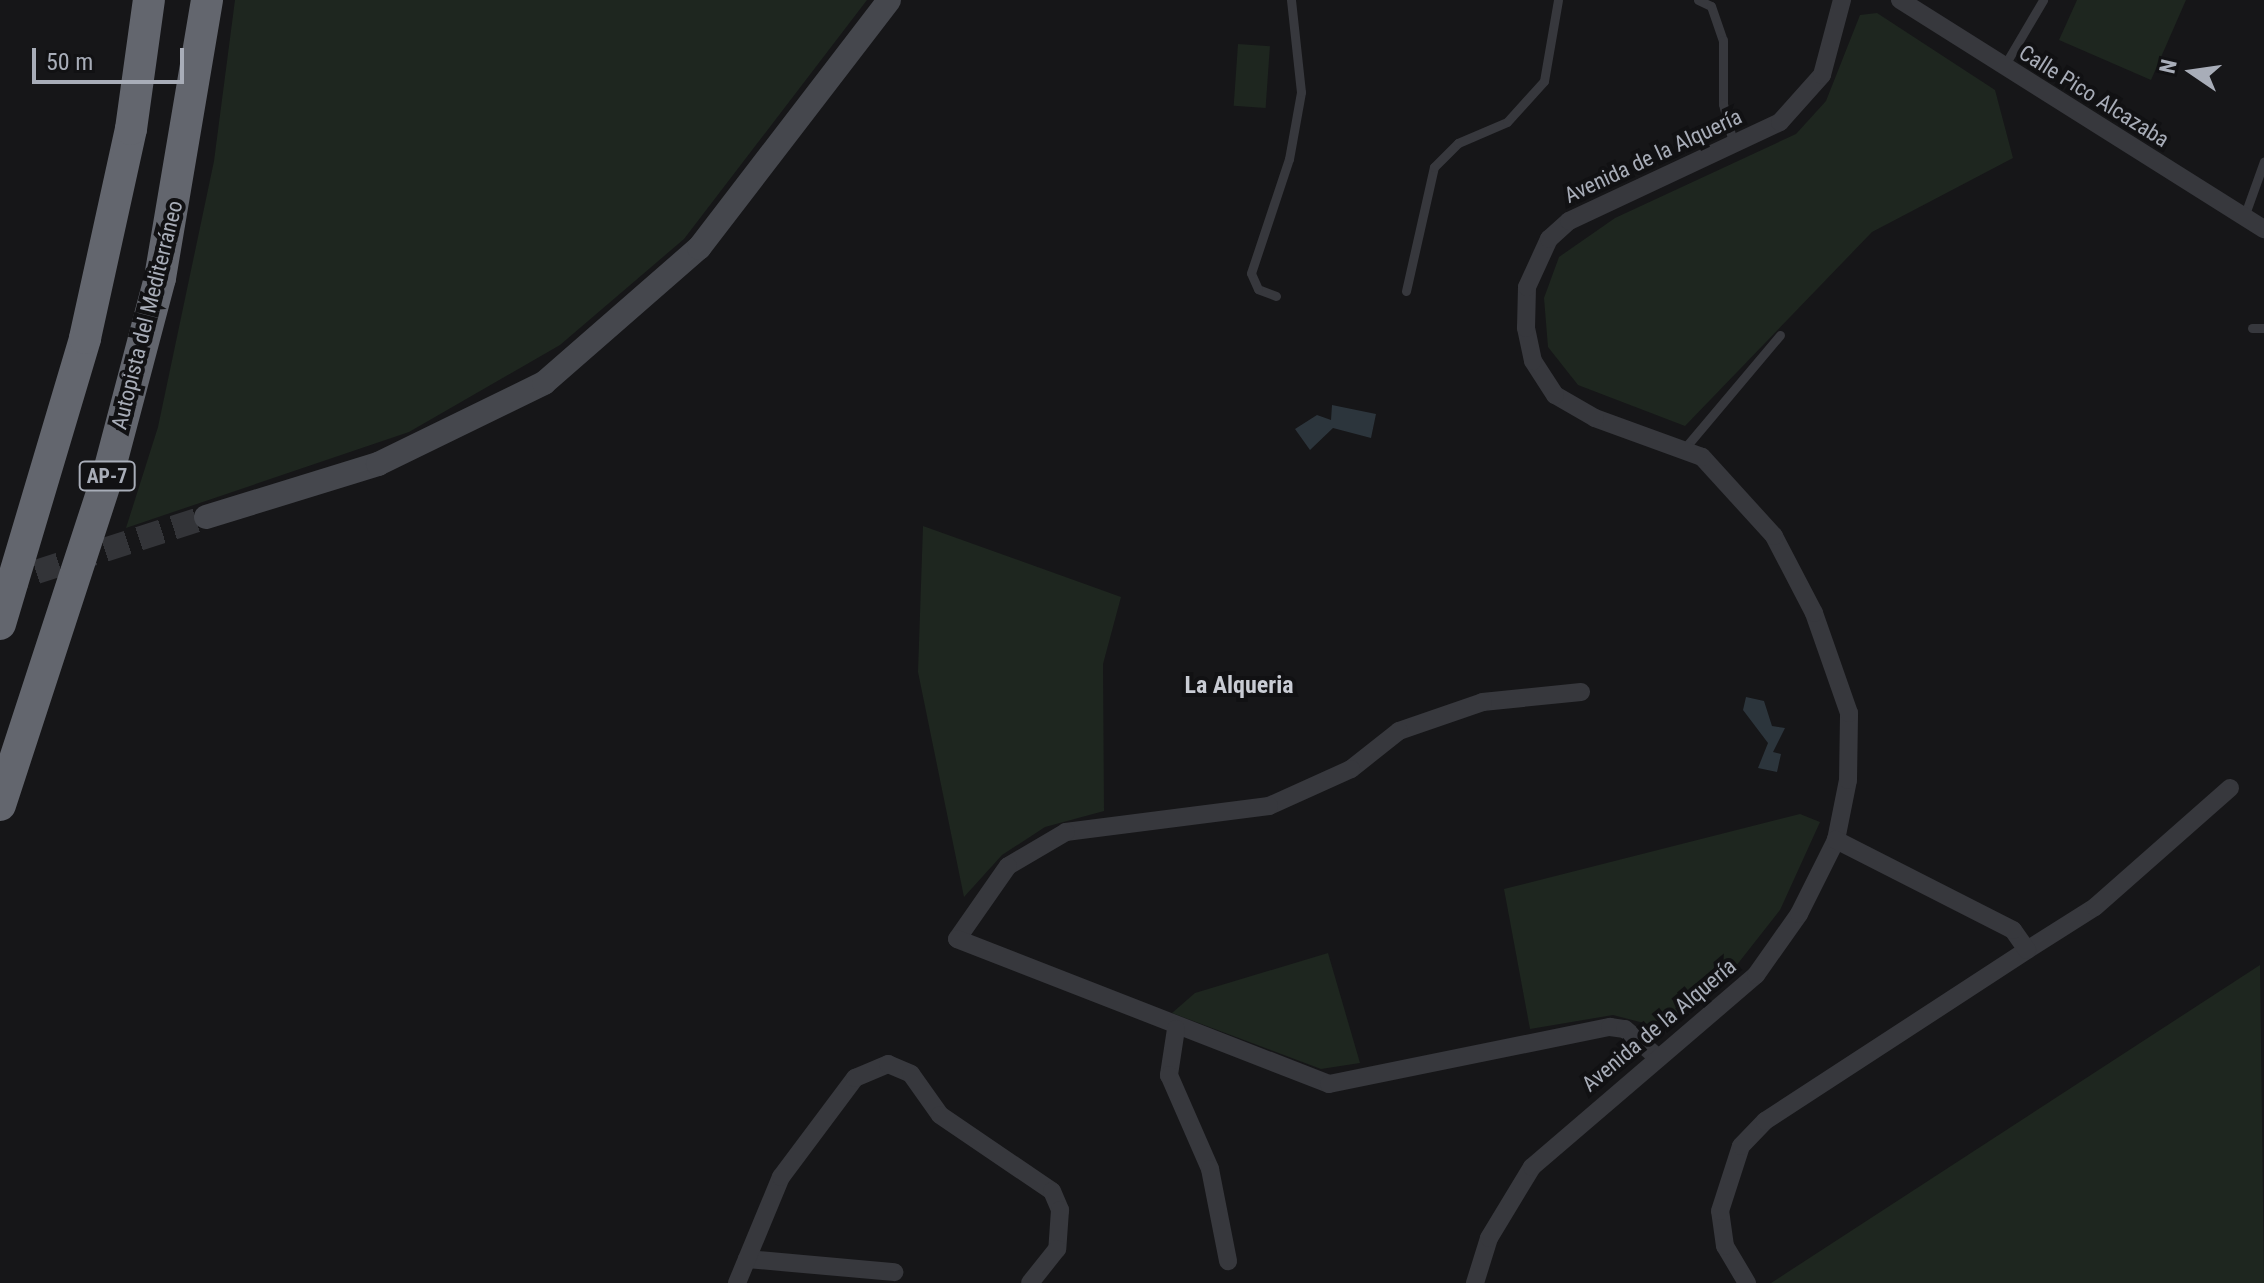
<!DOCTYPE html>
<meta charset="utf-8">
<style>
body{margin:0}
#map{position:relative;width:2264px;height:1283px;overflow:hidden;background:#161618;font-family:"Roboto Condensed",sans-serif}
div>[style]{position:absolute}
.green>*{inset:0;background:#1e261f;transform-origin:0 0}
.water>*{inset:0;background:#2c353c}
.secondary-tunnel>*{height:24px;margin-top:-12px;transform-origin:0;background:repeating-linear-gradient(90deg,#333438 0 24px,transparent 0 36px)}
.lane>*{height:9px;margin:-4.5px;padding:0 4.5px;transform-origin:4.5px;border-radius:4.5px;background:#37383d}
.street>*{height:18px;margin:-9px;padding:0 9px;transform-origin:9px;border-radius:9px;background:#37383d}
.secondary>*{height:24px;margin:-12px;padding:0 12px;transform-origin:12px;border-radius:12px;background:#45474d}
.highway>*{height:32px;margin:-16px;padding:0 16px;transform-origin:16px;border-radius:16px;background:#63666e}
span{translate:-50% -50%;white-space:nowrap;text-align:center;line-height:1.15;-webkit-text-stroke:8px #111113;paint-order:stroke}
.shield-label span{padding:2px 6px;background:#111113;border:2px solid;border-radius:6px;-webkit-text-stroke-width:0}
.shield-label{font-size:20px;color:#a8adb8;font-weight:700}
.street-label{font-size:22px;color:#a8adb8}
.neighbourhood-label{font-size:24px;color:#c9ccd4;font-weight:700}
.north{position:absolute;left:2152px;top:32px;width:80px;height:80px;-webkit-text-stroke:6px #111113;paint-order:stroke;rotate:283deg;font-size:22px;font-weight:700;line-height:32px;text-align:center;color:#a8adb8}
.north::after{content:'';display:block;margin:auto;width:28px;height:36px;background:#a8adb8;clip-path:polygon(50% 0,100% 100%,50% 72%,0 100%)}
.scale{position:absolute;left:32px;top:48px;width:152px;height:36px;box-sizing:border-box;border:4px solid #a8adb8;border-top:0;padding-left:10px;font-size:24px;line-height:28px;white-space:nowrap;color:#a8adb8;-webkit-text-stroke:6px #111113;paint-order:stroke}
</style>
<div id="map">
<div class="green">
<div style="clip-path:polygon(235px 0,867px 0,684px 239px,560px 345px,409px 432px,126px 528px,158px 427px,214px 161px)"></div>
<div style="clip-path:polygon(2077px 0,2186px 0,2151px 80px,2059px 40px)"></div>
<div style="clip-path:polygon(1877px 13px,1995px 90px,2013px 158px,1872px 232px,1685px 426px,1578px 385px,1548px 347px,1544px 298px,1559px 257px,1615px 218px,1796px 134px,1826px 101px,1860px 15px)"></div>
<div style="left:1238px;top:44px;width:32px;height:62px;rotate:4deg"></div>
<div style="clip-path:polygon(923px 526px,1121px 597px,1103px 664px,1104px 811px,1045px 827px,1002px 855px,964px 897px,918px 672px)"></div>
<div style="clip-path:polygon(1800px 814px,1820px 822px,1780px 910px,1725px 980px,1667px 1029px,1613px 1015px,1530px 1029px,1504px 889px)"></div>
<div style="clip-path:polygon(1328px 953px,1360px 1063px,1321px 1069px,1172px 1013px,1195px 993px)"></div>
<div style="clip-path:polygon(2260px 965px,2264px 1283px,1771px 1283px)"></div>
</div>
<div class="water">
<div style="clip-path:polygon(1332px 405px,1376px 414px,1371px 438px,1333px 428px,1310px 450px,1295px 429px,1317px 415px,1331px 420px)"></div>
<div style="clip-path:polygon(1746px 697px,1764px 701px,1772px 726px,1785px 728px,1773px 752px,1781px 754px,1777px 772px,1758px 768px,1768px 743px,1743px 710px)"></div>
</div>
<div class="secondary-tunnel">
<div style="left:2px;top:583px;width:214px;rotate:-17.9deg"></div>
</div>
<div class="lane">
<div style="left:1698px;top:0;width:14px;rotate:25deg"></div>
<div style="left:1711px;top:6px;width:36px;rotate:71deg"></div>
<div style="left:1723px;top:40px;width:64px;rotate:90deg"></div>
<div style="left:1723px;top:104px;width:43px;rotate:75.3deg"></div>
<div style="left:2003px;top:68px;width:79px;rotate:-59.5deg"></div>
<div style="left:2244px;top:217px;width:59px;rotate:-70.3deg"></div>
<div style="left:1406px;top:291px;width:127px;rotate:-77.3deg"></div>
<div style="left:1434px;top:167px;width:34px;rotate:-45deg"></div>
<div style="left:1458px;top:143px;width:53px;rotate:-23.2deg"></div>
<div style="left:1507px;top:122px;width:55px;rotate:-47.9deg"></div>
<div style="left:1544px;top:81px;width:82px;rotate:-80.2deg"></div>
<div style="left:1276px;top:296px;width:19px;rotate:-159deg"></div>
<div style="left:1258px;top:289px;width:17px;rotate:-114deg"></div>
<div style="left:1251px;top:273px;width:120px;rotate:-71.6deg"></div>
<div style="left:1289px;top:159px;width:68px;rotate:-79.8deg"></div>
<div style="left:1301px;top:92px;width:93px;rotate:-96.2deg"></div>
<div style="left:2252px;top:328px;width:12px"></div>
<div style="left:1684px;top:449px;width:149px;rotate:-49.9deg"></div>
</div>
<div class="street">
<div style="left:1900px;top:0;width:430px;rotate:32.2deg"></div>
<div style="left:1581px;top:692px;width:99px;rotate:174.2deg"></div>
<div style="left:1483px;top:702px;width:89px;rotate:161deg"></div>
<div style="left:1399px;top:731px;width:61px;rotate:141.6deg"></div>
<div style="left:1351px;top:769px;width:90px;rotate:155.7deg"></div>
<div style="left:1269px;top:806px;width:205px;rotate:172.7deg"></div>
<div style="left:1066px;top:832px;width:67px;rotate:149.6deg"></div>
<div style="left:1008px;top:866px;width:89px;rotate:124.9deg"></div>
<div style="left:957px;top:939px;width:399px;rotate:21.3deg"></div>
<div style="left:1329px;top:1084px;width:287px;rotate:-11.5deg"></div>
<div style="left:1610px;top:1027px;width:15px;rotate:8deg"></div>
<div style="left:1625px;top:1029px;width:43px;rotate:41.2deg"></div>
<div style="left:2027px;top:950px;width:80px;rotate:-32.3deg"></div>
<div style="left:2095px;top:907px;width:180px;rotate:-41.4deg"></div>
<div style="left:1176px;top:1029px;width:47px;rotate:98.7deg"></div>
<div style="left:1169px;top:1075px;width:103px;rotate:66.4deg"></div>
<div style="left:1210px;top:1169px;width:94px;rotate:78.9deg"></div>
<div style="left:747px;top:1259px;width:148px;rotate:5.1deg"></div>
<div style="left:737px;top:1283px;width:115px;rotate:-67.5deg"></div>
<div style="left:781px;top:1177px;width:124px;rotate:-53.2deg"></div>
<div style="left:855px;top:1078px;width:36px;rotate:-23deg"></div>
<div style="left:888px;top:1064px;width:25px;rotate:23deg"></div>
<div style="left:911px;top:1074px;width:50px;rotate:54.7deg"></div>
<div style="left:940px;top:1115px;width:135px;rotate:34.2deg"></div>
<div style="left:1052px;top:1191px;width:21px;rotate:67deg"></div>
<div style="left:1060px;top:1210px;width:39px;rotate:94deg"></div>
<div style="left:1057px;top:1249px;width:43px;rotate:128.5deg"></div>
<div style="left:1475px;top:1283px;width:47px;rotate:-72.7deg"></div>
<div style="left:1489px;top:1238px;width:83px;rotate:-58.8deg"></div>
<div style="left:1532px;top:1167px;width:295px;rotate:-40.6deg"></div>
<div style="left:1756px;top:975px;width:75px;rotate:-54.8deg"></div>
<div style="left:1799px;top:914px;width:83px;rotate:-63.4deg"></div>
<div style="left:1836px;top:840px;width:61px;rotate:-78.7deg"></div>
<div style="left:1848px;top:780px;width:67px;rotate:-89.1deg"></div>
<div style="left:1849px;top:713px;width:106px;rotate:-109.3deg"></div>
<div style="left:1814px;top:613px;width:87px;rotate:-117.5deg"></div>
<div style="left:1774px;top:536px;width:107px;rotate:-132.3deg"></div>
<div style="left:1702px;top:457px;width:114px;rotate:-160deg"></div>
<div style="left:1595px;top:418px;width:46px;rotate:-150.1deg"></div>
<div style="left:1555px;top:395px;width:40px;rotate:-122.9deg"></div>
<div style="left:1533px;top:361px;width:34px;rotate:-102deg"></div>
<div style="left:1526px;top:328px;width:41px;rotate:-88.6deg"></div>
<div style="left:1527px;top:287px;width:53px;rotate:-65.4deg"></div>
<div style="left:1549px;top:239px;width:27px;rotate:-42deg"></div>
<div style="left:1569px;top:221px;width:233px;rotate:-25.1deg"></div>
<div style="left:1780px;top:122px;width:63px;rotate:-48.2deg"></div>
<div style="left:1822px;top:75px;width:78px;rotate:-75.1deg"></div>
<div style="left:1747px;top:1283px;width:43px;rotate:-120.7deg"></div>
<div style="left:1725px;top:1246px;width:35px;rotate:-98deg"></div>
<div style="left:1720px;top:1211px;width:68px;rotate:-72.1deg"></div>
<div style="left:1741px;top:1146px;width:35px;rotate:-46deg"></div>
<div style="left:1765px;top:1121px;width:313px;rotate:-33.1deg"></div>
<div style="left:2027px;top:950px;width:24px;rotate:-125deg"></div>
<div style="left:2013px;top:930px;width:199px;rotate:-153deg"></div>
</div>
<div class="secondary">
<div style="left:206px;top:517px;width:180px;rotate:-17.1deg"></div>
<div style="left:378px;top:464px;width:185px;rotate:-26deg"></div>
<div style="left:544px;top:383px;width:206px;rotate:-41.1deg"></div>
<div style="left:699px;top:248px;width:312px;rotate:-52.5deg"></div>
</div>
<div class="highway">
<div style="left:0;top:624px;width:298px;rotate:-73.4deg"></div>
<div style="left:85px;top:338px;width:214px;rotate:-77.6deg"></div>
<div style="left:131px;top:129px;width:130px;rotate:-82.1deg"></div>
<div style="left:0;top:805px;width:351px;rotate:-71.9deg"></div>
<div style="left:109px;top:471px;width:200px;rotate:-75.2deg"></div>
<div style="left:160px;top:278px;width:282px;rotate:-80.4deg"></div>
</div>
<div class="shield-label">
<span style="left:107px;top:476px">AP-7</span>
</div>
<div class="street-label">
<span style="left:2094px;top:96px;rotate:32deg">Calle Pico Alcazaba</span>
<span style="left:1653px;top:156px;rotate:-25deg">Avenida de la Alquería</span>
<span style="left:147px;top:315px;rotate:-76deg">Autopista del Mediterráneo</span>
<span style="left:1659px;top:1025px;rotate:-40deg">Avenida de la Alquería</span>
</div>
<div class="neighbourhood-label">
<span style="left:1239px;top:686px">La Alqueria</span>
</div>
<div class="north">N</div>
<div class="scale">50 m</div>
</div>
